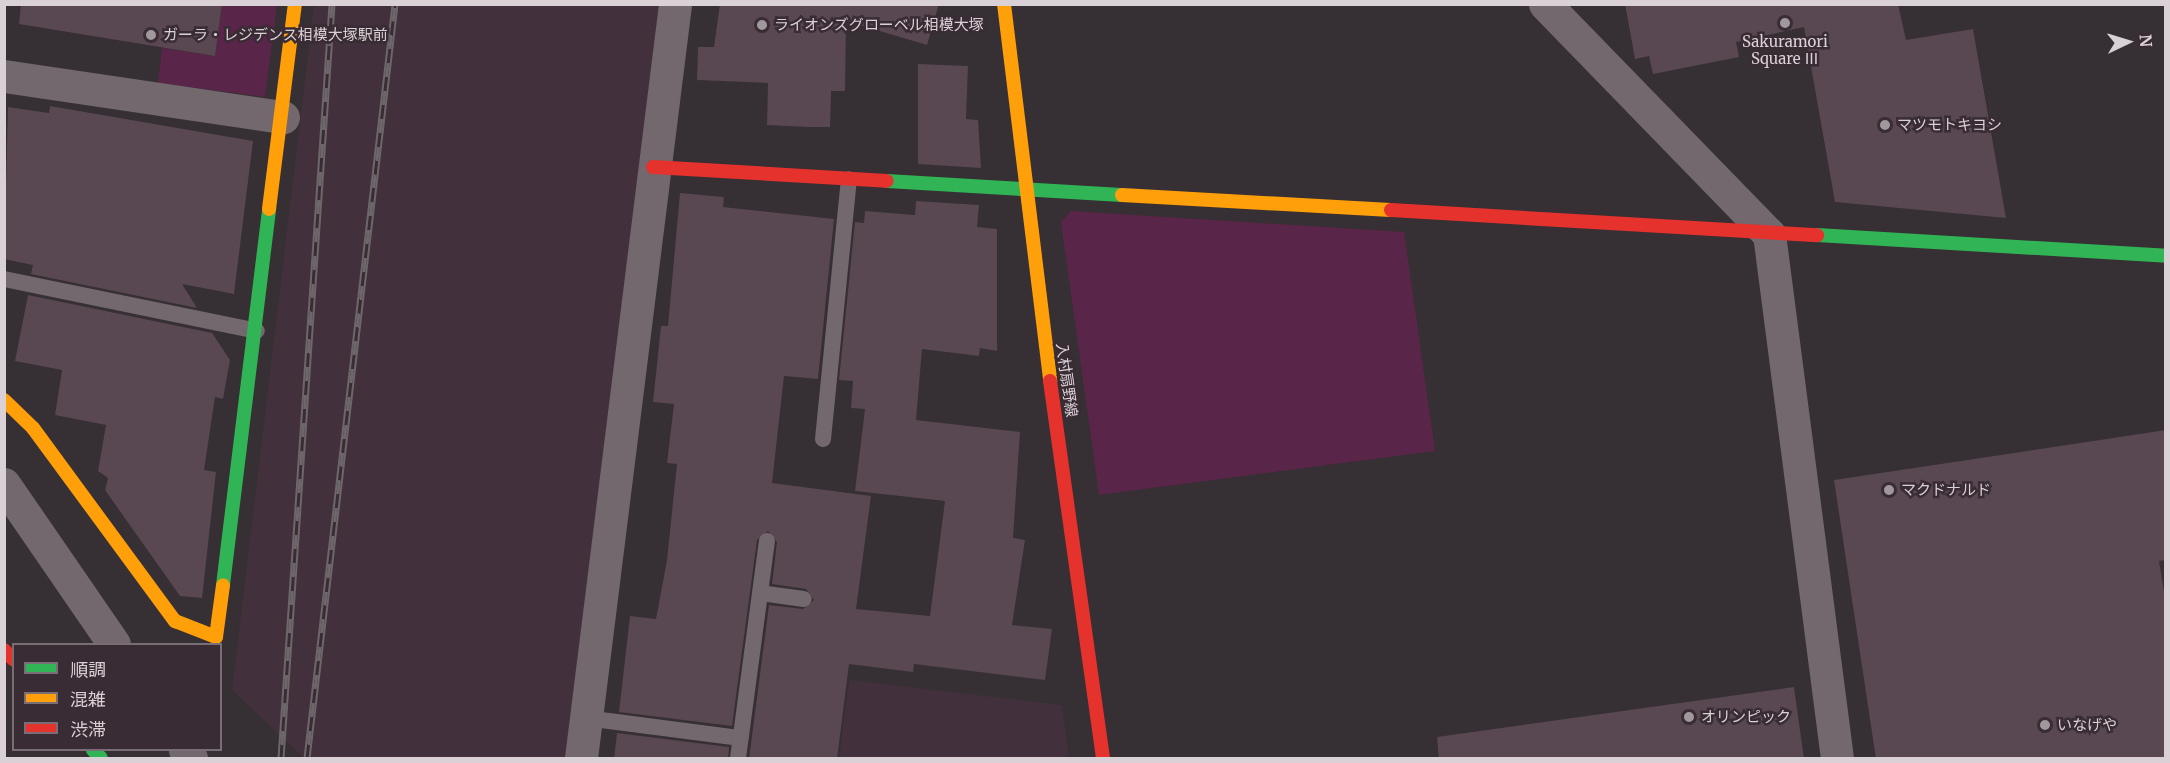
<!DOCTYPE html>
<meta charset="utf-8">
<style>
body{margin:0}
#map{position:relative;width:2170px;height:763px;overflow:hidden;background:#362f33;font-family:Merriweather,"Noto Sans JP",serif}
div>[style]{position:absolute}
.built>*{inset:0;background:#42313c}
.green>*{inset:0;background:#592649}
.building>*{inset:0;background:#594752}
.lane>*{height:16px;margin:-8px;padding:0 8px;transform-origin:8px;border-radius:8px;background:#72686e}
.street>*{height:33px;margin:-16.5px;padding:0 16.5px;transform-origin:16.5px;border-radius:16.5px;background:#72686e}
.fast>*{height:14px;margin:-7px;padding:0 7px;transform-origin:7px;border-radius:7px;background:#30b455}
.slow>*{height:14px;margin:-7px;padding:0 7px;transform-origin:7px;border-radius:7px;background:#ff9f0a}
.jam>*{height:14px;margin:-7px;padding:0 7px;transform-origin:7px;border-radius:7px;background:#e5322d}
.rail>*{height:7px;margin-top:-3.5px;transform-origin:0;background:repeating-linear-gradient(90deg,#392c34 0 14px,#6d666a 0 28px);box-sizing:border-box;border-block:2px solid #6d666a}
.dots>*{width:16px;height:16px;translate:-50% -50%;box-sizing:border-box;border:3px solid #392c34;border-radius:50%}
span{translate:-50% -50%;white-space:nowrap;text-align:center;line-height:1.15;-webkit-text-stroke:5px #392c34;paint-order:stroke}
.poi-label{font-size:15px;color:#dad1d6}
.left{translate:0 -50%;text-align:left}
.street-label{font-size:15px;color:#dad1d6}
.frame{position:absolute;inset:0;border:6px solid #dad1d6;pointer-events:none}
.legend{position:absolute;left:12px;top:643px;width:210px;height:108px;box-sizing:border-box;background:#392c34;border:2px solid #796e75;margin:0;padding:8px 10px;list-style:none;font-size:18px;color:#dad1d6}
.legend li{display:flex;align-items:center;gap:12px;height:30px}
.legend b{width:30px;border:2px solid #796e75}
.north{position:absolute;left:2098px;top:12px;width:60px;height:60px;-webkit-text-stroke:4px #392c34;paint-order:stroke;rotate:86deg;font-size:16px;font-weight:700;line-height:24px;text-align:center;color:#dad1d6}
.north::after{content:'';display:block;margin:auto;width:21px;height:27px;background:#dad1d6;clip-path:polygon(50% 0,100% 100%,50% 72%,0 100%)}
</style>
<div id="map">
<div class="built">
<div style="clip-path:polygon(314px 5px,659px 5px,567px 758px,304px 758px,232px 690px)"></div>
<div style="clip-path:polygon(849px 680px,1062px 705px,1069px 758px,839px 758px)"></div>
</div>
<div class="green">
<div style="clip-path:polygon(222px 5px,277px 5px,265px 97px,158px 83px,162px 48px,215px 56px)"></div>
<div style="clip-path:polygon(1071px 211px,1404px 232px,1435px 451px,1099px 495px,1061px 222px)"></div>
</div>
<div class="building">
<div style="clip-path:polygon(21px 4px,222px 4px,215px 56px,19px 24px)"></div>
<div style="clip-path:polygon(720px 4px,939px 4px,927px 45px,846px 21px,845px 91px,831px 91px,830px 127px,808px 127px,767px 125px,768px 83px,697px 80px,698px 47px,714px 47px)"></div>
<div style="clip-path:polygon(1625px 4px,1898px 4px,1906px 40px,1973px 29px,2006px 218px,1835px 202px,1804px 27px,1736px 42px,1739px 57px,1653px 74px,1649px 56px,1635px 59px)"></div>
<div style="clip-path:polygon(918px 64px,968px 66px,966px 119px,978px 120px,981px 168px,918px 164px)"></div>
<div style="clip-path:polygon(50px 106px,253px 141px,234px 294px,182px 284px,197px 308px,31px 274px,33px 265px,4px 259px,8px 107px,49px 113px)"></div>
<div style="clip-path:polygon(680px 193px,724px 197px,723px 207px,834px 219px,818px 379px,784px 376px,772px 483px,871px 496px,856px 609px,930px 616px,945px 501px,855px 491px,865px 409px,851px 408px,853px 381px,839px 380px,855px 222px,864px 223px,865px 211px,915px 215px,916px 201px,979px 205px,977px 227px,997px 229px,997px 351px,980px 348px,979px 356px,922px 349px,916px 420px,1020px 432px,1013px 538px,1025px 540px,1012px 625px,1052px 629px,1045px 680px,914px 664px,913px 672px,849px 664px,837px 759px,749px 759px,769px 605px,803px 609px,814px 600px,806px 589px,772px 584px,777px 542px,768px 531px,757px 540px,732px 726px,619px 712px,630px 616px,656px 619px,667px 560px,677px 464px,667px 463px,674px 404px,653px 402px,661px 326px,668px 326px)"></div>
<div style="clip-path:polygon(28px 295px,212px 333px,230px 360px,223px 399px,215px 397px,204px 470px,216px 472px,202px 598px,180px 596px,105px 490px,108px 478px,98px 471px,106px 425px,55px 415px,62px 370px,15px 361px)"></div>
<div style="clip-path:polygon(2166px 430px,2166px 560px,2159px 561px,2166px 604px,2166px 759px,1876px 759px,1834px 480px)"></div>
<div style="clip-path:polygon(1794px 687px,1804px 759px,1439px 759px,1437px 737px)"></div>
<div style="clip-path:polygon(617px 733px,729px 747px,728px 759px,614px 759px)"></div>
</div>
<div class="lane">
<div style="left:4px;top:279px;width:258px;rotate:11.6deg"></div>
<div style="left:823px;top:439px;width:261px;rotate:-84.3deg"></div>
<div style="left:760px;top:593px;width:44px;rotate:7.8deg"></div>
<div style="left:586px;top:718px;width:156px;rotate:7.4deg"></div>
<div style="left:738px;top:758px;width:219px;rotate:-82.4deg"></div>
</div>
<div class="street">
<div style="left:1545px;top:4px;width:321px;rotate:45.8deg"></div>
<div style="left:1769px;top:234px;width:528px;rotate:82.61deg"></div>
<div style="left:4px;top:76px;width:282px;rotate:8.4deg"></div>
<div style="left:4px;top:484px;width:194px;rotate:55.5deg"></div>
<div style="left:185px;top:750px;width:10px;rotate:53deg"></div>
<div style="left:581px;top:758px;width:760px;rotate:-82.89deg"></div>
</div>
<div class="fast">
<div style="left:887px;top:181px;width:235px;rotate:3.4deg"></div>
<div style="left:1817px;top:235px;width:350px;rotate:3.4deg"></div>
<div style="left:223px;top:585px;width:379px;rotate:-83deg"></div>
<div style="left:93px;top:750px;width:11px;rotate:45deg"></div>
</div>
<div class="slow">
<div style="left:1004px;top:4px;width:380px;rotate:83deg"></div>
<div style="left:1122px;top:195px;width:269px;rotate:3.2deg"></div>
<div style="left:269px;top:209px;width:207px;rotate:-82.8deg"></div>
<div style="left:4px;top:400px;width:40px;rotate:44deg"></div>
<div style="left:33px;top:428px;width:240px;rotate:53.7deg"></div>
<div style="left:175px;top:621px;width:44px;rotate:21.3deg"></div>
<div style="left:216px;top:637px;width:52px;rotate:-82.3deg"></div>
</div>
<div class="jam">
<div style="left:653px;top:167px;width:234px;rotate:3.4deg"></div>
<div style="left:1391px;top:210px;width:427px;rotate:3.4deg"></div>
<div style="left:1050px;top:381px;width:381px;rotate:82deg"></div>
<div style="left:4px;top:650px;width:14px;rotate:45deg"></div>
</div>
<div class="rail">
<div style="left:281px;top:758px;width:756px;rotate:-86.13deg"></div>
<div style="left:307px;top:758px;width:759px;rotate:-83.34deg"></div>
</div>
<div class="dots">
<div style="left:1785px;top:23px;background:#a1989d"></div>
<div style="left:762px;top:25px;background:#a1989d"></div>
<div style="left:151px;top:35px;background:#a1989d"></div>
<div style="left:1885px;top:125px;background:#a1989d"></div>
<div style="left:1889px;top:490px;background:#a1989d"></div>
<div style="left:1689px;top:717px;background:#a1989d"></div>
<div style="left:2045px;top:725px;background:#a1989d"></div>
</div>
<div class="poi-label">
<span class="left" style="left:774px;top:25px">ライオンズグローベル相模大塚</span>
<span class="left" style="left:163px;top:35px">ガーラ・レジデンス相模大塚駅前</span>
<span style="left:1785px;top:50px">Sakuramori<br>Square Ⅲ</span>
<span class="left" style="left:1897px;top:125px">マツモトキヨシ</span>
<span class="left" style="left:1901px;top:490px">マクドナルド</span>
<span class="left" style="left:1701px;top:717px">オリンピック</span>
<span class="left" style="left:2057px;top:725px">いなげや</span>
</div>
<div class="street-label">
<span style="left:1067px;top:380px;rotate:82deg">入村扇野線</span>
</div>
<div class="frame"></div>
<ul class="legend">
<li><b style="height:8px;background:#30b455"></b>順調</li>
<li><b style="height:8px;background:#ff9f0a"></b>混雑</li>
<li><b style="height:8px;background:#e5322d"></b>渋滞</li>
</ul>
<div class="north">N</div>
</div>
